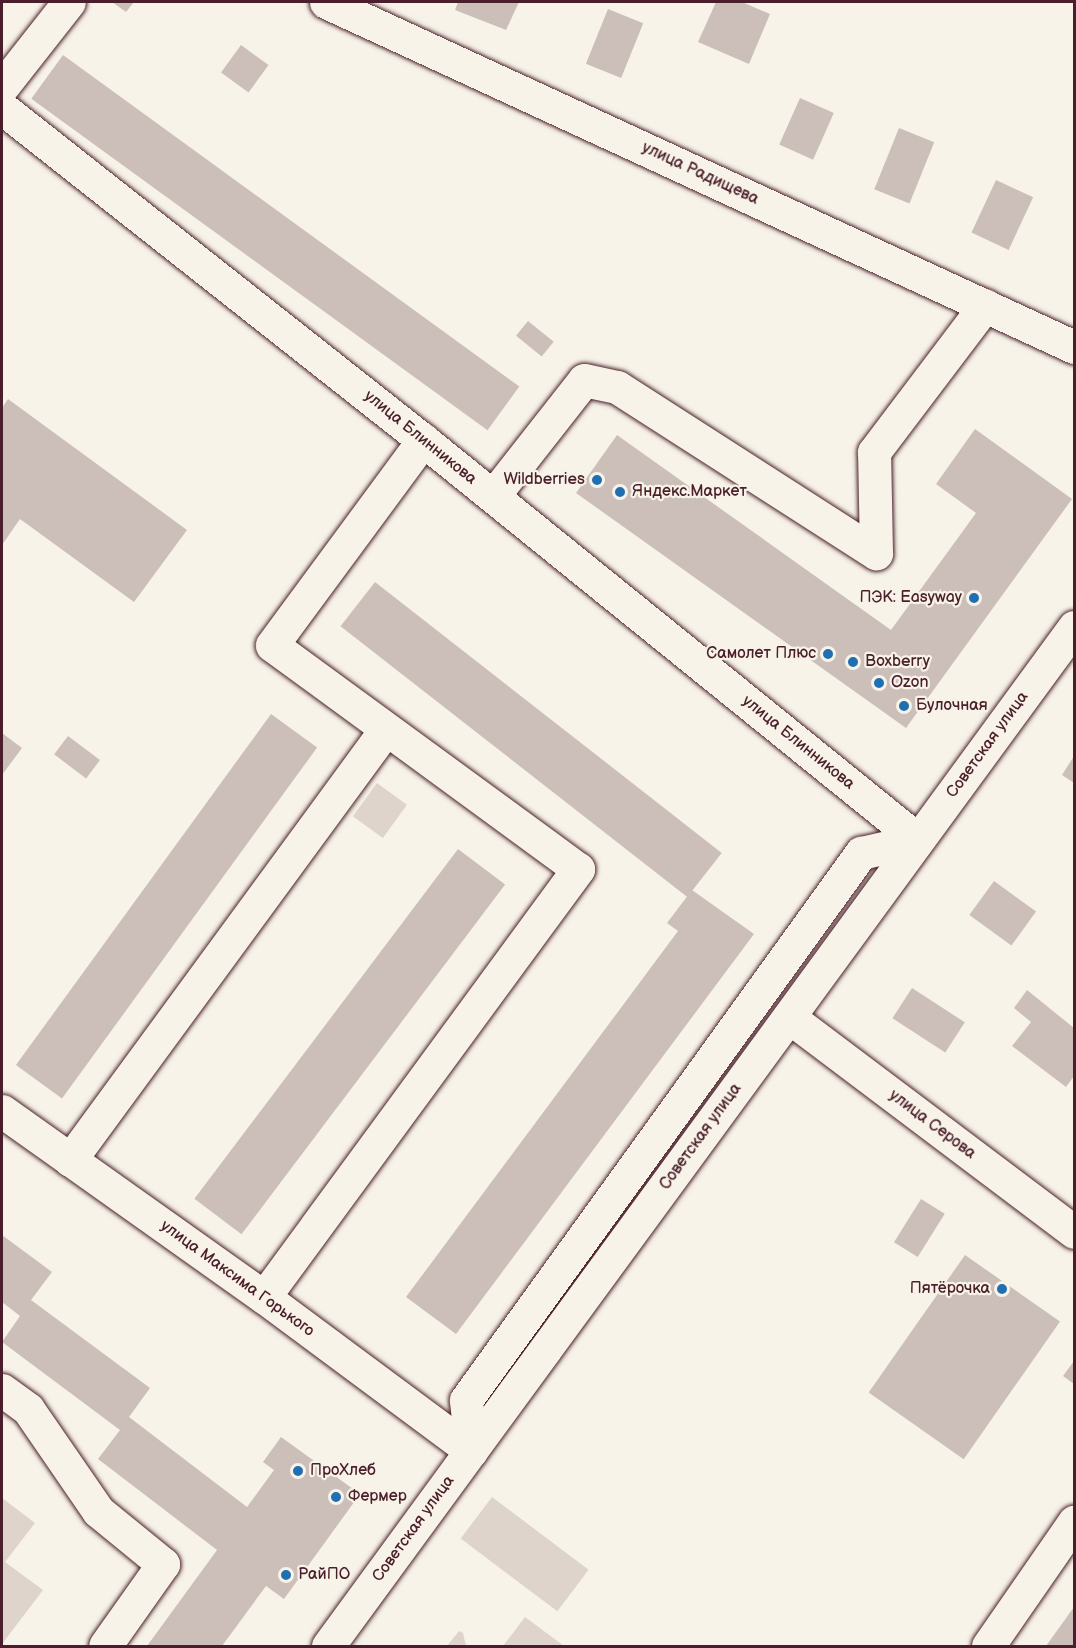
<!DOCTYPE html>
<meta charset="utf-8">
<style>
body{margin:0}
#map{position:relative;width:1076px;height:1648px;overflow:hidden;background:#f7f3e8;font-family:"Balsamiq Sans",sans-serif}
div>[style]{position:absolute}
.green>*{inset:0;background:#ded4cc;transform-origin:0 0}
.building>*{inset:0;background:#ccbfb9;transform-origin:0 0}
.roads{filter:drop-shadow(0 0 2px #4a1f2b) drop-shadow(0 0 2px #4a1f2b)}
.minor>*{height:33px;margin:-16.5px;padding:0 16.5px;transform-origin:16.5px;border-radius:16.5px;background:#f7f3e8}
.dots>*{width:16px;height:16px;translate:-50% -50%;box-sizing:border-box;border:3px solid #f7f3e8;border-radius:50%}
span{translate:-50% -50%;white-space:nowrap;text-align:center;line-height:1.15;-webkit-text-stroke:4.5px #f7f3e8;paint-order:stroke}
.street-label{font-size:16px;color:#4a1f2b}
.poi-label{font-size:16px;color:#4a1f2b}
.right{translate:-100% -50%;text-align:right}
.left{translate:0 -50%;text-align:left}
.frame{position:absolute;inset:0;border:3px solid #4a1f2b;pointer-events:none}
</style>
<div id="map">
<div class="green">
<div style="left:377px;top:783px;width:37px;height:41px;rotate:36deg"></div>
<div style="left:492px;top:1497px;width:121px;height:52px;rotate:37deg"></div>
<div style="clip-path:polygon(2px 1498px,35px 1523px,5px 1562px,43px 1590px,2px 1644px)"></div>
<div style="clip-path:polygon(525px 1617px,564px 1646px,503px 1646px)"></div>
<div style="clip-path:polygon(459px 1631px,463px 1633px,466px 1646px,447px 1646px)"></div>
</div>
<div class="building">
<div style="clip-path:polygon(112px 2px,134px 2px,126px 12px)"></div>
<div style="clip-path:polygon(458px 2px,519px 2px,506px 30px,455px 10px)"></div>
<div style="clip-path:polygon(716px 2px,742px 2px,770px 14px,749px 64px,698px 42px)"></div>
<div style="left:608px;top:9px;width:38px;height:59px;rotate:22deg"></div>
<div style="left:241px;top:45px;width:34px;height:34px;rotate:36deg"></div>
<div style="left:63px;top:55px;width:564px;height:54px;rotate:36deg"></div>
<div style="left:800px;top:98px;width:37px;height:51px;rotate:24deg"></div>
<div style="left:899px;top:128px;width:38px;height:66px;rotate:22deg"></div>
<div style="left:996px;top:180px;width:41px;height:58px;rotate:25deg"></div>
<div style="left:528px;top:321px;width:33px;height:19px;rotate:39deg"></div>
<div style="clip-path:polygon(8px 399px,187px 530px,134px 602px,20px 519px,2px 545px,2px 408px)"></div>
<div style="clip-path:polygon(975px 429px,1072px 499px,906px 728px,576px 493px,617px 435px,891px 630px,976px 513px,936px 484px)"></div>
<div style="left:375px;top:582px;width:440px;height:56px;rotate:38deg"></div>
<div style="left:271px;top:714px;width:57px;height:434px;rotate:36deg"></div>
<div style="clip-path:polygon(2px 733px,22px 748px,2px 775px)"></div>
<div style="left:68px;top:736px;width:40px;height:23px;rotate:37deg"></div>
<div style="clip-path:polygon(1074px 756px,1074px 783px,1062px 775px)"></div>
<div style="left:458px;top:849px;width:59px;height:438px;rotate:37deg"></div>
<div style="left:994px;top:881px;width:52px;height:42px;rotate:36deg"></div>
<div style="clip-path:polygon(692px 890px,754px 934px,456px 1334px,406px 1297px,678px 931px,667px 923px)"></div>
<div style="left:912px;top:988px;width:63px;height:36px;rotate:33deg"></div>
<div style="clip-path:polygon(1027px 990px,1074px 1028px,1074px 1076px,1066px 1087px,1012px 1046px,1031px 1022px,1014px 1008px)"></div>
<div style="left:921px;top:1199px;width:28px;height:51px;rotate:32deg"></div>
<div style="clip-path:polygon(2px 1235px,52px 1272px,31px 1300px,150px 1388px,129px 1417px,247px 1507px,274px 1470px,263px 1462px,281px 1437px,360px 1494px,284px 1599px,266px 1586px,222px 1646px,147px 1646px,217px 1550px,98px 1459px,120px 1430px,2px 1342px,20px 1316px,2px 1302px)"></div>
<div style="left:965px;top:1255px;width:116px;height:168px;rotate:35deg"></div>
<div style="clip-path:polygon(1074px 1361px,1074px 1384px,1063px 1376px)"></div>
<div style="clip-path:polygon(1074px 1607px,1074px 1646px,1046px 1646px)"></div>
</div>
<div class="roads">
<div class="minor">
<div style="left:326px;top:2px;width:824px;rotate:24.76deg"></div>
<div style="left:2px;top:87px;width:108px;rotate:-51.8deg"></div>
<div style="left:2px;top:108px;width:536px;rotate:38.26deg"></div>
<div style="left:423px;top:440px;width:636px;rotate:38.94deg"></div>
<div style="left:493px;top:496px;width:147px;rotate:-51.9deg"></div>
<div style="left:584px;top:380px;width:34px;rotate:12deg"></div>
<div style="left:617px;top:387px;width:308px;rotate:32.7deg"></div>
<div style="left:876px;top:553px;width:101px;rotate:-91.1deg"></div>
<div style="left:874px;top:452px;width:184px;rotate:-52.9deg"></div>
<div style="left:789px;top:1017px;width:357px;rotate:37deg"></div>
<div style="left:2px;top:1111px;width:321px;rotate:35.4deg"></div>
<div style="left:264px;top:1297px;width:258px;rotate:36.6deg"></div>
<div style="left:70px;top:1160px;width:534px;rotate:-53.75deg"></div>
<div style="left:264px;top:1297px;width:531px;rotate:-53.73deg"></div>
<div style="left:578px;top:869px;width:379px;rotate:-143.8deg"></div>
<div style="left:272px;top:645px;width:255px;rotate:-53.6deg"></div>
<div style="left:2px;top:1390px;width:32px;rotate:36deg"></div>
<div style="left:28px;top:1409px;width:124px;rotate:55.5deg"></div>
<div style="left:98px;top:1511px;width:84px;rotate:39.2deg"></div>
<div style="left:163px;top:1564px;width:100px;rotate:125.3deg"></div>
<div style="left:471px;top:1451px;width:51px;rotate:-95.6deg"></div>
<div style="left:466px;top:1400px;width:675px;rotate:-54.17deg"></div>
<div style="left:861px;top:853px;width:58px;rotate:-12.8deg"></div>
<div style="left:328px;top:1646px;width:1263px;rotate:-53.79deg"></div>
<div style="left:988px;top:1646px;width:151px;rotate:-55.3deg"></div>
</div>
</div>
<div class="dots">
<div style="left:597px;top:480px;background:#1f6fb2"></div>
<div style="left:620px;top:492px;background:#1f6fb2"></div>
<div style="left:974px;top:598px;background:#1f6fb2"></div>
<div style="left:828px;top:654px;background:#1f6fb2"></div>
<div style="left:853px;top:662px;background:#1f6fb2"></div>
<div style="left:879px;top:683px;background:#1f6fb2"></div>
<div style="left:904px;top:706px;background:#1f6fb2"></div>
<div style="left:1002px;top:1289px;background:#1f6fb2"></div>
<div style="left:298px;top:1471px;background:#1f6fb2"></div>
<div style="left:336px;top:1497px;background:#1f6fb2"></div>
<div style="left:286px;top:1575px;background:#1f6fb2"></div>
</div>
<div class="street-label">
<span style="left:700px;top:174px;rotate:25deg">улица Радищева</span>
<span style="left:420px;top:438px;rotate:39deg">улица Блинникова</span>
<span style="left:798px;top:743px;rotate:39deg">улица Блинникова</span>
<span style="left:988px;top:745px;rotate:-54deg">Советская улица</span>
<span style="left:932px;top:1125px;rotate:37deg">улица Серова</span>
<span style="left:701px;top:1137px;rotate:-54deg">Советская улица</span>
<span style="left:237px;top:1279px;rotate:36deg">улица Максима Горького</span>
<span style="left:414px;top:1529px;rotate:-54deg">Советская улица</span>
</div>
<div class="poi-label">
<span class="right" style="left:585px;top:480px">Wildberries</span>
<span class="left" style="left:632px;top:492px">Яндекс.Маркет</span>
<span class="right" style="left:962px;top:598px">ПЭК: Easyway</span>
<span class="right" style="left:816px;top:654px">Самолет Плюс</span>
<span class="left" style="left:865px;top:662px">Boxberry</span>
<span class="left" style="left:891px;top:683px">Ozon</span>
<span class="left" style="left:916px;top:706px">Булочная</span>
<span class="right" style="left:990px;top:1289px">Пятёрочка</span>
<span class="left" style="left:310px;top:1471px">ПроХлеб</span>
<span class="left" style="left:348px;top:1497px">Фермер</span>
<span class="left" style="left:298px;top:1575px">РайПО</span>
</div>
<div class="frame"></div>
</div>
